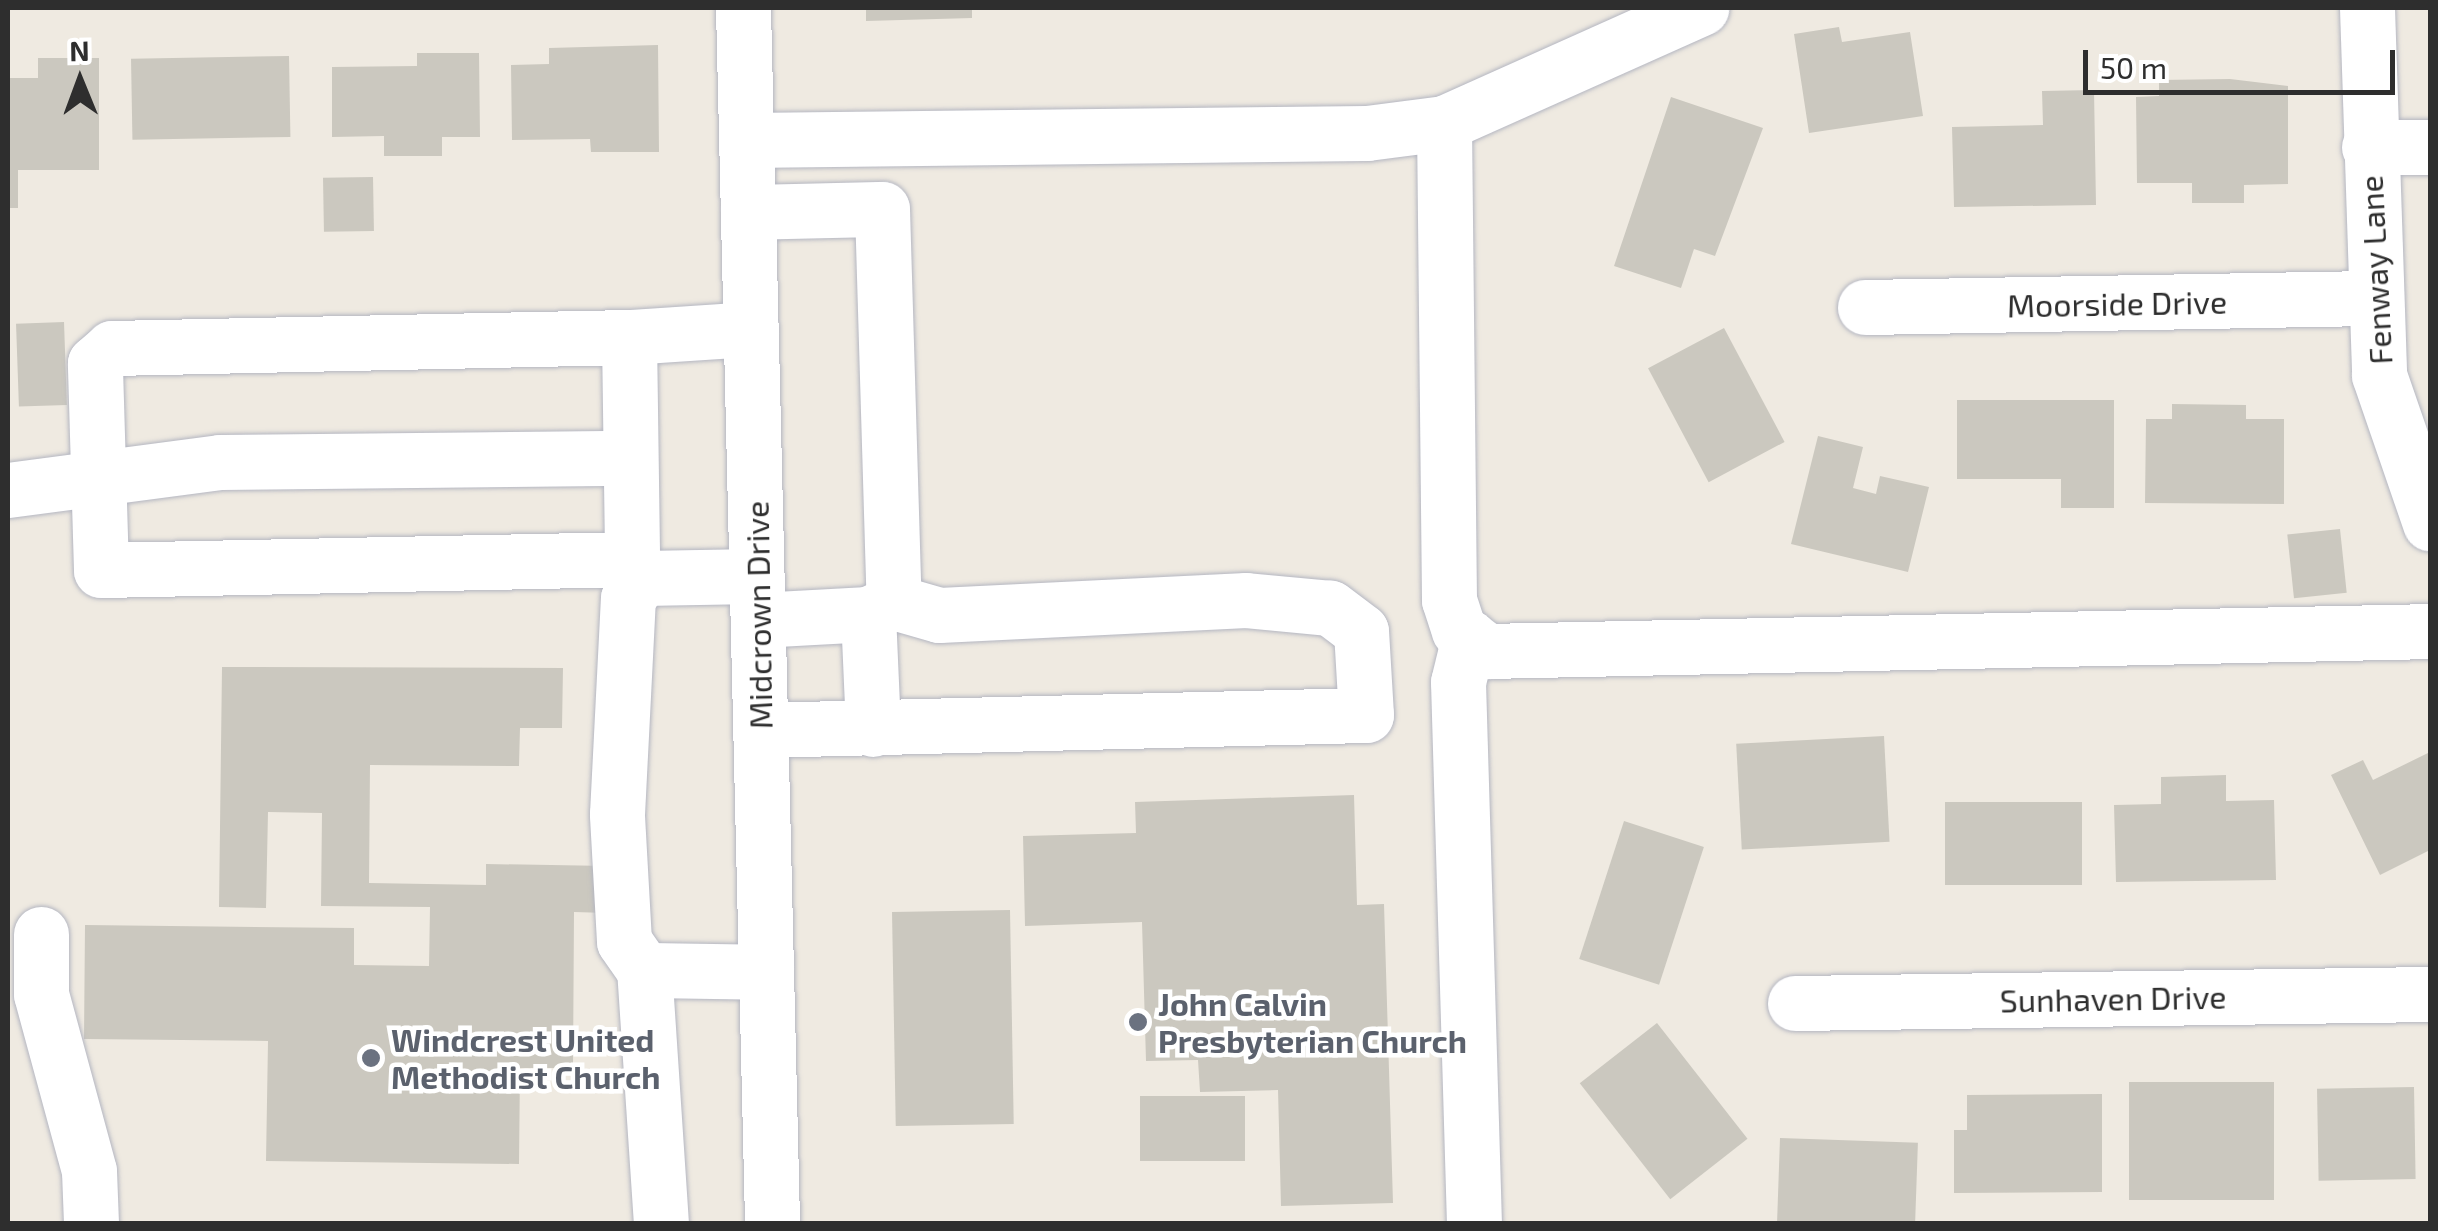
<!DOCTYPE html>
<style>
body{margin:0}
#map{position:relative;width:2438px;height:1231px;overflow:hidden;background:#efeae1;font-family:"Exo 2",sans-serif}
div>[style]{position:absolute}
.building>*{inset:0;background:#cbc8bf;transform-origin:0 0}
.roads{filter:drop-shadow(0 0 2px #b4b6c1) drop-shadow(0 0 2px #b4b6c1)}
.minor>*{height:55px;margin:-27.5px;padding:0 27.5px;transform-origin:27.5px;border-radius:27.5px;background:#fff}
.dots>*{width:28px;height:28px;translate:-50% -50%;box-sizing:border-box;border:5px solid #fff;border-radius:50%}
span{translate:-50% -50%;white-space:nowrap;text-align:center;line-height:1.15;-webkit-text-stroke:9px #fff;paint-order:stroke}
.street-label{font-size:32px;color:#2e2e2e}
.worship-label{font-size:32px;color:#5b616d;font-weight:700}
.left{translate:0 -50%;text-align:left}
.frame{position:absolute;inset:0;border:10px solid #2e2e2e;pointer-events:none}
.north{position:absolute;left:30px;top:30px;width:100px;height:100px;-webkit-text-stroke:8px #fff;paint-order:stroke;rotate:359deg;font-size:28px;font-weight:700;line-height:40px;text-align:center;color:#2e2e2e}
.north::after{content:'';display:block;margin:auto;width:35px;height:45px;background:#2e2e2e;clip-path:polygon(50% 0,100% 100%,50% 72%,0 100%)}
.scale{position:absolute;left:2083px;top:50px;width:312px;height:45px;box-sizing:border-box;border:5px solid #2e2e2e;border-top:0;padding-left:12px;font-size:30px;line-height:35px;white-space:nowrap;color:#2e2e2e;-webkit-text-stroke:8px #fff;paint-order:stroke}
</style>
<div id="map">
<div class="building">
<div style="clip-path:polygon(866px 8px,972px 8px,972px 18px,866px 21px)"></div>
<div style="clip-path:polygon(1839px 27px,1842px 42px,1910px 32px,1923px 116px,1809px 133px,1794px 34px)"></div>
<div style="clip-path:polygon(658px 45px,659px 152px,591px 152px,590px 139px,512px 140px,511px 65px,549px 64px,549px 48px)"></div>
<div style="clip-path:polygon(417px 53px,479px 53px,480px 137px,442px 137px,442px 156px,384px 156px,384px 136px,332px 137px,332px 67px,417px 66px)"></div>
<div style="left:289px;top:56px;width:81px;height:158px;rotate:89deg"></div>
<div style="clip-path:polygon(38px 58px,99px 58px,99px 170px,18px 170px,18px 208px,8px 208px,8px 78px,38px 78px)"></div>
<div style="clip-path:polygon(2230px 79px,2288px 86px,2288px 184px,2244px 185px,2244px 203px,2192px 203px,2192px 183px,2137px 183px,2136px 97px,2159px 96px,2159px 80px)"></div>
<div style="clip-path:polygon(2094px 90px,2096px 205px,1954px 207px,1952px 127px,2043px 125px,2042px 91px)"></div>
<div style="clip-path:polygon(1671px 97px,1763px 128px,1715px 256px,1694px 249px,1681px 288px,1614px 266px)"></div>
<div style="left:373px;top:177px;width:54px;height:50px;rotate:89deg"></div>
<div style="left:64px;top:322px;width:83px;height:48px;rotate:88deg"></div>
<div style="left:1724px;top:328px;width:129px;height:86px;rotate:62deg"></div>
<div style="clip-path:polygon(1957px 400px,2114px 400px,2114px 508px,2061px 508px,2061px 479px,1957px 479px)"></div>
<div style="clip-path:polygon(2172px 404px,2246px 405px,2246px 419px,2284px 419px,2284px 504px,2145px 503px,2146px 419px,2172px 419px)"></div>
<div style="clip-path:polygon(1818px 436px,1863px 447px,1853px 488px,1876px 494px,1880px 476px,1929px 487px,1908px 572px,1791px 544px)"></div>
<div style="left:2340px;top:529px;width:64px;height:53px;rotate:84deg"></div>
<div style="clip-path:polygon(222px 667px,563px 668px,562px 728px,520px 728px,519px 766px,370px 765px,369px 883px,486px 885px,486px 864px,608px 866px,607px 913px,574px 912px,573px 1068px,520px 1068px,519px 1164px,266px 1161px,268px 1041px,84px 1039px,85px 925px,354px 928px,354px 965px,429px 966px,430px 907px,321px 906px,322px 813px,268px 812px,266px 908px,219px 907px)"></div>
<div style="left:1884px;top:736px;width:106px;height:148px;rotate:87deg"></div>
<div style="clip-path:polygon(2430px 752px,2430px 850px,2380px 875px,2331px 775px,2363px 760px,2373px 780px)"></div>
<div style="clip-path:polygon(2226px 775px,2226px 801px,2274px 800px,2276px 880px,2116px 882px,2114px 805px,2161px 804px,2161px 777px)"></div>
<div style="clip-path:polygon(1354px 795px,1357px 905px,1384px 904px,1393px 1203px,1281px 1206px,1278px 1090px,1200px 1092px,1198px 1060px,1146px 1061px,1142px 922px,1025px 926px,1023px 836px,1136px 833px,1135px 802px)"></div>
<div style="left:1945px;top:802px;width:137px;height:83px"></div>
<div style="left:1624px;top:821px;width:84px;height:145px;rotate:18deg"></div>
<div style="left:1010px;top:910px;width:214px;height:118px;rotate:89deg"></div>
<div style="left:1657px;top:1023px;width:147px;height:98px;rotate:52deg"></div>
<div style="left:2274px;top:1082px;width:118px;height:145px;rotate:90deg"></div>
<div style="left:2414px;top:1087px;width:92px;height:97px;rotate:89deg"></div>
<div style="clip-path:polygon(2102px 1094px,2102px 1192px,1954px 1193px,1954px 1130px,1967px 1130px,1967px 1095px)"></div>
<div style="left:1245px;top:1096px;width:65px;height:105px;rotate:90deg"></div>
<div style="left:1780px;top:1138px;width:138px;height:84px;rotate:2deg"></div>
</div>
<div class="roads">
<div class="minor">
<div style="left:743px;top:8px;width:1216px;rotate:88.63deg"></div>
<div style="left:2367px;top:8px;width:367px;rotate:88.1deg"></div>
<div style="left:2379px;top:375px;width:157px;rotate:71deg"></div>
<div style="left:1444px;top:123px;width:477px;rotate:89.4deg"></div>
<div style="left:1449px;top:600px;width:32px;rotate:72deg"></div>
<div style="left:1459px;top:630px;width:35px;rotate:37deg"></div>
<div style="left:1487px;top:651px;width:943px;rotate:-1.21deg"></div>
<div style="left:746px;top:140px;width:621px;rotate:-0.65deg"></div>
<div style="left:1367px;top:133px;width:78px;rotate:-7.4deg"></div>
<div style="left:1444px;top:123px;width:282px;rotate:-24.1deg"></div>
<div style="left:2369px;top:147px;width:61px"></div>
<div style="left:748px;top:212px;width:134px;rotate:-1.3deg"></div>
<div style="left:882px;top:209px;width:393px;rotate:88.3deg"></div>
<div style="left:894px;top:602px;width:29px;rotate:155deg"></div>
<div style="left:868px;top:614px;width:110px;rotate:176.9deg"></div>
<div style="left:1865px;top:307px;width:505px;rotate:-1.02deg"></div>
<div style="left:629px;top:337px;width:122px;rotate:-3.8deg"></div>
<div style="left:8px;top:490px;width:214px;rotate:-7.5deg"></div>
<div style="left:220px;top:462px;width:410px;rotate:-0.6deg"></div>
<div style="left:632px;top:559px;width:531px;rotate:178.81deg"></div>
<div style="left:101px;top:570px;width:207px;rotate:-91.7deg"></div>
<div style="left:95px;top:363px;width:23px;rotate:-41deg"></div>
<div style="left:112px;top:348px;width:517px;rotate:-1.22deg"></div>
<div style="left:629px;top:337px;width:222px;rotate:89.2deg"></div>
<div style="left:632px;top:559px;width:21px;rotate:62deg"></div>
<div style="left:868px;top:614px;width:115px;rotate:87.5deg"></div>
<div style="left:1469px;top:637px;width:46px;rotate:103.7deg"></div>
<div style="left:1458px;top:682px;width:542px;rotate:88.31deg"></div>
<div style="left:760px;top:730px;width:606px;rotate:-1.42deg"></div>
<div style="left:1366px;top:715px;width:84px;rotate:-93.4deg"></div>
<div style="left:1361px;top:631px;width:39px;rotate:-143deg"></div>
<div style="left:1330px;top:608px;width:84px;rotate:-174.6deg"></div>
<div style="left:1246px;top:600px;width:307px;rotate:177.2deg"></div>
<div style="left:939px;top:615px;width:47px;rotate:-163.9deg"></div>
<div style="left:41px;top:934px;width:60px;rotate:90deg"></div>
<div style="left:41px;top:994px;width:183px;rotate:74.8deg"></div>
<div style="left:89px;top:1171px;width:53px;rotate:87.8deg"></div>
<div style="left:644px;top:970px;width:122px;rotate:0.9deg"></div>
<div style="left:1795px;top:1003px;width:635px;rotate:-0.81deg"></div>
<div style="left:661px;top:1224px;width:255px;rotate:-93.8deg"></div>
<div style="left:644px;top:970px;width:35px;rotate:-125deg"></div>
<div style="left:624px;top:941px;width:127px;rotate:-93.2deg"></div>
<div style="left:617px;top:814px;width:216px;rotate:-87.1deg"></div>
<div style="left:628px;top:598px;width:24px;rotate:-55deg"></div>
<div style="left:642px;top:578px;width:114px;rotate:-1deg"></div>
</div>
</div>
<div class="dots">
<div style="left:1138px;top:1022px;background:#6b7280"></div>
<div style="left:371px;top:1058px;background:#6b7280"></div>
</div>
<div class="street-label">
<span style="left:2375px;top:270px;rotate:-93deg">Fenway Lane</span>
<span style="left:2117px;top:303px;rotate:-1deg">Moorside Drive</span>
<span style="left:758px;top:615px;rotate:-91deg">Midcrown Drive</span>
<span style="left:2113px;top:998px;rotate:-1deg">Sunhaven Drive</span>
</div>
<div class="worship-label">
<span class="left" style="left:1158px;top:1022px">John Calvin<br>Presbyterian Church</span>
<span class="left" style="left:391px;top:1058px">Windcrest United<br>Methodist Church</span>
</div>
<div class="frame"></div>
<div class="north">N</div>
<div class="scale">50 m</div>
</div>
